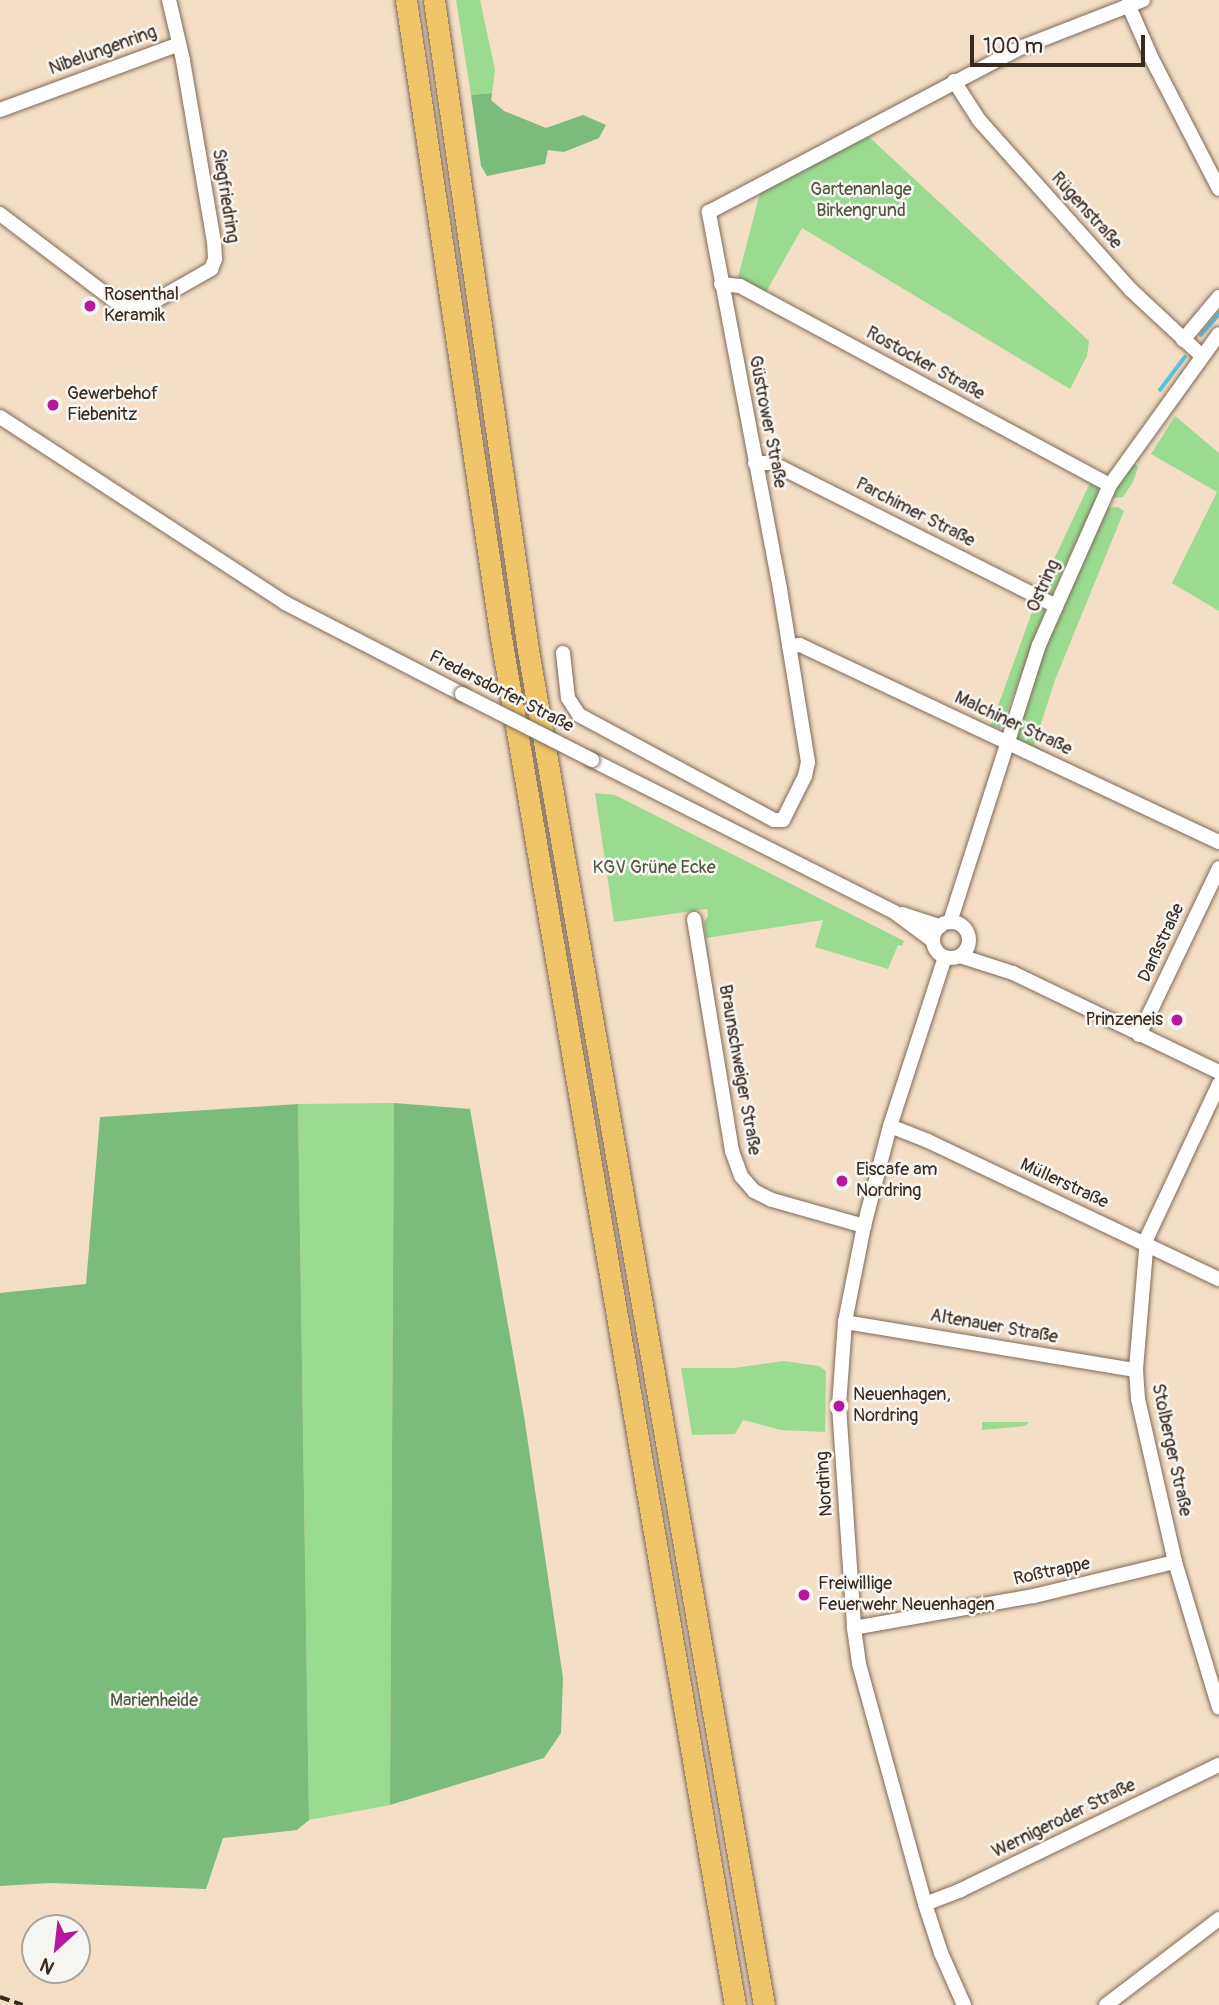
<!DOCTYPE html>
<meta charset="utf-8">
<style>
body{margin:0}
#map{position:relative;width:1219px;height:2005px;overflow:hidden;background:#f4dec5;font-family:Pangolin,sans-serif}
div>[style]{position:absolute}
.green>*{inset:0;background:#9adb91}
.forest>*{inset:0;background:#7bbb7b}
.stream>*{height:3.5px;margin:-1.75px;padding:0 1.75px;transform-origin:1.75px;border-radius:1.75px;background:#5cc1da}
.roads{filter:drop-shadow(0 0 2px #7c6958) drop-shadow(0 0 2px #7c6958)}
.minor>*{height:14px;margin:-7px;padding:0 7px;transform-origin:7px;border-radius:7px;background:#fff}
.minor>.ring{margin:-7px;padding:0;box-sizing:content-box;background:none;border:14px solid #fff;border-radius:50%}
.highway>*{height:21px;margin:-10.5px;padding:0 10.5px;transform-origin:10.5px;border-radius:10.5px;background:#f0c469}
.rail>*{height:3.5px;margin-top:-1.75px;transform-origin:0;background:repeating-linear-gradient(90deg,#3b2a1e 0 10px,transparent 0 15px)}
.bridges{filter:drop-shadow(0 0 2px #7c6958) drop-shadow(0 0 2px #7c6958)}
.minor-bridge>*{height:14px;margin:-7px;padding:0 7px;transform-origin:7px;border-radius:7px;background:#fff}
.dots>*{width:19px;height:19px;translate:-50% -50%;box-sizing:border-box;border:4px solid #f6f6f2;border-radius:50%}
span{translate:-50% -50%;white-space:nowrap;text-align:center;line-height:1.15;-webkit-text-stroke:5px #f6f6f2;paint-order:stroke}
.street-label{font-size:18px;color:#3b2a1e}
.park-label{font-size:18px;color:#53563b}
.poi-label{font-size:18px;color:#3b2a1e}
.left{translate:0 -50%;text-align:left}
.right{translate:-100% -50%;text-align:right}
.north{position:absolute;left:21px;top:1914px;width:70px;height:70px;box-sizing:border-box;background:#f6f6f2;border:2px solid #aba49d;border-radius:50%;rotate:207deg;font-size:19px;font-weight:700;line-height:28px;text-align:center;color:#3b2a1e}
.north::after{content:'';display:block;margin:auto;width:24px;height:32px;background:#b5179e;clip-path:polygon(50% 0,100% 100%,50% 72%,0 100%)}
.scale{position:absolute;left:970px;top:35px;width:175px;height:32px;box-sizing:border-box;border:4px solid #3b2a1e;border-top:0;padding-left:9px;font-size:21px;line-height:24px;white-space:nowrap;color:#3b2a1e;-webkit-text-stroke:5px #f6f6f2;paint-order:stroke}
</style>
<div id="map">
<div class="green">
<div style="clip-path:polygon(456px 0,480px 0,495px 70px,492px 93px,471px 95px)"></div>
<div style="clip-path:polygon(868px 136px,1089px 341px,1087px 356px,1070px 389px,802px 228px,766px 292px,738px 277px,760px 193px)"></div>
<div style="clip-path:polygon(1175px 416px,1219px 453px,1219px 611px,1172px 583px,1217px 492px,1151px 454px)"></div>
<div style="clip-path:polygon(1132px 461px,1138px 467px,1133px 482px,1123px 497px,1111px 498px)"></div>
<div style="clip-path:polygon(1090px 483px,1099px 487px,1099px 493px,1052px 594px,1048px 596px,1039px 591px)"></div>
<div style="clip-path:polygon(1118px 507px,1124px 511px,1055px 680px,1034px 745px,1062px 761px,1015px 738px,1035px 673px,1062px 603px,1106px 508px)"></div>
<div style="clip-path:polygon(1035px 604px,1044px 609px,1044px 617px,1000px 729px,991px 725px)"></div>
<div style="clip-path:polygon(595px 793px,615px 795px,904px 941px,902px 946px,898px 945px,888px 969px,815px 947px,823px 920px,706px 938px,704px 922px,708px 916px,707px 909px,614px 922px)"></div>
<div style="clip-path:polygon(394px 1103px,390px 1805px,309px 1820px,298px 1104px)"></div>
<div style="clip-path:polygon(783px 1361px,819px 1366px,826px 1371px,825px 1432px,781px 1430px,743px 1420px,735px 1434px,692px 1435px,681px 1368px,734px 1368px)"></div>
<div style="clip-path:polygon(982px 1422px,1029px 1422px,1025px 1426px,982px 1430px)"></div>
</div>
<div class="forest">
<div style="clip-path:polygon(492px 93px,491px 100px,504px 111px,546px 128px,583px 115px,606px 125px,599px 138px,564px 152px,548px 150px,545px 164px,487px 176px,481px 166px,471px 95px)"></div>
<div style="clip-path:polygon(394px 1103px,470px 1109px,524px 1416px,563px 1678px,561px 1733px,544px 1758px,390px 1805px)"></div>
<div style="clip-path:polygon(298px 1104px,309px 1820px,297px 1830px,223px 1838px,206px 1889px,50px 1883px,0 1886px,0 1293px,86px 1284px,100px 1117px)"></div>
</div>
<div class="stream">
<div style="left:1201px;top:335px;width:28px;rotate:-49deg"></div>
<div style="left:1160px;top:390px;width:41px;rotate:-52.9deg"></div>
</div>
<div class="roads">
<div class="minor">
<div style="left:1128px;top:4px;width:60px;rotate:66.4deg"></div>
<div style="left:1152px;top:59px;width:146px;rotate:62.7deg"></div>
<div style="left:954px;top:81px;width:46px;rotate:57.3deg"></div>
<div style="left:979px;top:120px;width:228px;rotate:48.2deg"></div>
<div style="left:1131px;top:290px;width:97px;rotate:42.9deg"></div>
<div style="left:0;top:110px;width:189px;rotate:-20.2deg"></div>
<div style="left:0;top:214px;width:157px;rotate:37.2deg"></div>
<div style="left:125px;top:309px;width:23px;rotate:-10deg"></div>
<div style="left:148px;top:305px;width:73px;rotate:-29.7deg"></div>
<div style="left:211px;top:269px;width:11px;rotate:-68deg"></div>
<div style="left:215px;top:259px;width:17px;rotate:-93deg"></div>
<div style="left:214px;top:242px;width:185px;rotate:-99.7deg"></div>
<div style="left:183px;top:60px;width:62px;rotate:-103.1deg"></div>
<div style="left:721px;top:284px;width:19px;rotate:6deg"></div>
<div style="left:740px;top:286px;width:420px;rotate:28.3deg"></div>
<div style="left:1183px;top:340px;width:56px;rotate:-50.1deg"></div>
<div style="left:0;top:417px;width:340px;rotate:33.1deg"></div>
<div style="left:285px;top:603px;width:199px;rotate:27.2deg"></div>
<div style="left:755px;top:463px;width:17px"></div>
<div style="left:772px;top:463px;width:318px;rotate:26.7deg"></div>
<div style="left:789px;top:646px;width:11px;rotate:-5deg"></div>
<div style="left:800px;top:645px;width:463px;rotate:25.2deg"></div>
<div style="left:563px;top:653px;width:45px;rotate:83.7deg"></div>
<div style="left:568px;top:698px;width:20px;rotate:57deg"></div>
<div style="left:579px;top:715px;width:221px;rotate:28.3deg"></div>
<div style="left:774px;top:820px;width:9px"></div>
<div style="left:783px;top:820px;width:49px;rotate:-63.4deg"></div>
<div style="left:805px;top:776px;width:14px;rotate:-78deg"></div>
<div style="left:808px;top:762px;width:175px;rotate:-99.2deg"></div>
<div style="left:780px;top:589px;width:384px;rotate:-100.7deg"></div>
<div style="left:709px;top:212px;width:352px;rotate:-27.8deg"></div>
<div style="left:1020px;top:48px;width:132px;rotate:-21.3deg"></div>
<div style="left:592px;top:760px;width:338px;rotate:26.7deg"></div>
<div style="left:894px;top:912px;width:49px;rotate:36.6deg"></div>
<div style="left:902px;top:914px;width:40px;rotate:18deg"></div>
<div style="left:694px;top:919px;width:235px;rotate:80.7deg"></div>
<div style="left:732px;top:1151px;width:27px;rotate:70deg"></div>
<div style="left:741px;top:1176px;width:20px;rotate:49deg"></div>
<div style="left:754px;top:1191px;width:20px;rotate:27deg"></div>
<div style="left:772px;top:1200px;width:96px;rotate:15.8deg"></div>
<div style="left:950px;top:922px;width:291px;rotate:-72.2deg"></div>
<div style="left:1039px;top:645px;width:175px;rotate:-66.1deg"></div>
<div style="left:1110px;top:485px;width:186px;rotate:-54.2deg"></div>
<div class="ring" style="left:933px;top:922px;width:22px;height:22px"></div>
<div style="left:960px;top:956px;width:56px;rotate:17.8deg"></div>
<div style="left:1013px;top:973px;width:229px;rotate:25.7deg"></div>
<div style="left:945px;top:957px;width:178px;rotate:108deg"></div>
<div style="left:890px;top:1126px;width:103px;rotate:104.6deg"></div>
<div style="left:864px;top:1226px;width:98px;rotate:101.2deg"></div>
<div style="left:845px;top:1322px;width:84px;rotate:94.1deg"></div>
<div style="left:839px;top:1406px;width:223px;rotate:86.1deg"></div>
<div style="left:854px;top:1628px;width:36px;rotate:82deg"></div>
<div style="left:859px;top:1664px;width:249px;rotate:74.6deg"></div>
<div style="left:925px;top:1904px;width:52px;rotate:71.9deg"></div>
<div style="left:941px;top:1953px;width:57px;rotate:66.1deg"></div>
<div style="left:1139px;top:1035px;width:185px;rotate:-64.4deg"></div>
<div style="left:1219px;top:1084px;width:170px;rotate:115.1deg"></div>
<div style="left:1147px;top:1238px;width:132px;rotate:94.8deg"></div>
<div style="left:1136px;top:1370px;width:29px;rotate:86deg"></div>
<div style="left:1138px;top:1399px;width:167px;rotate:77.2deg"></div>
<div style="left:1175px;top:1562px;width:152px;rotate:73.2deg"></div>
<div style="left:890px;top:1126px;width:41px;rotate:21.5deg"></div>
<div style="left:928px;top:1141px;width:322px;rotate:25.4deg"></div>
<div style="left:845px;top:1322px;width:295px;rotate:9.4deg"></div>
<div style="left:854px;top:1628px;width:183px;rotate:-10.1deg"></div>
<div style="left:1034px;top:1596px;width:145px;rotate:-13.6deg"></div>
<div style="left:925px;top:1904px;width:39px;rotate:-21deg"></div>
<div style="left:961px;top:1890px;width:287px;rotate:-25.9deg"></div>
<div style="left:1106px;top:2005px;width:142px;rotate:-37.3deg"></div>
</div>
<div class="highway">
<div style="left:406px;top:0;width:639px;rotate:81.54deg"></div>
<div style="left:500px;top:632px;width:1393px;rotate:80.29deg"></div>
<div style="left:434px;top:0;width:657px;rotate:81.77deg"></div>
<div style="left:528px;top:650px;width:1375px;rotate:80.12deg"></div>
</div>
</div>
<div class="rail">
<div style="left:0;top:1997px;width:24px;rotate:19deg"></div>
</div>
<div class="bridges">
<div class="minor-bridge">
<div style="left:462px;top:694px;width:146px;rotate:26.9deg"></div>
</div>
</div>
<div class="dots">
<div style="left:90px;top:306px;background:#b5179e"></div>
<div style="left:53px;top:405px;background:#b5179e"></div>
<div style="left:1177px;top:1020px;background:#b5179e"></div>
<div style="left:842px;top:1181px;background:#b5179e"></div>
<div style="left:839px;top:1406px;background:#b5179e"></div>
<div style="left:804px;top:1595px;background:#b5179e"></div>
</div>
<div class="street-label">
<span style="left:103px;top:51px;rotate:-20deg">Nibelungenring</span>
<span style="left:225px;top:196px;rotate:81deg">Siegfriedring</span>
<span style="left:1086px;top:211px;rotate:48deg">Rügenstraße</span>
<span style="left:925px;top:364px;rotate:29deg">Rostocker Straße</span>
<span style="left:767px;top:422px;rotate:79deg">Güstrower Straße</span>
<span style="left:915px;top:513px;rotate:27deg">Parchimer Straße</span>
<span style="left:1044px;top:586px;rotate:-66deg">Ostring</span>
<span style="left:501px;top:692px;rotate:27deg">Fredersdorfer Straße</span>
<span style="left:1013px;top:724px;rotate:25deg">Malchiner Straße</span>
<span style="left:1162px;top:943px;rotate:-65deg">Darßstraße</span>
<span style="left:739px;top:1070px;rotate:80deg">Braunschweiger Straße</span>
<span style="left:1064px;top:1184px;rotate:25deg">Müllerstraße</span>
<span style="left:994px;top:1327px;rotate:10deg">Altenauer Straße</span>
<span style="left:1171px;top:1450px;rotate:78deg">Stolberger Straße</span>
<span style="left:825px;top:1484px;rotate:-94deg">Nordring</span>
<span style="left:1052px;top:1572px;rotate:-12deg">Roßtrappe</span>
<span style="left:1064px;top:1819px;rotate:-26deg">Wernigeroder Straße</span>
</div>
<div class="park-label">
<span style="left:861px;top:201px">Gartenanlage<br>Birkengrund</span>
<span style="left:654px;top:868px">KGV Grüne Ecke</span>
<span style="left:154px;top:1701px">Marienheide</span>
</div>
<div class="poi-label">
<span class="left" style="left:104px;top:306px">Rosenthal<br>Keramik</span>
<span class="left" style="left:67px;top:405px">Gewerbehof<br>Fiebenitz</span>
<span class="right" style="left:1163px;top:1020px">Prinzeneis</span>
<span class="left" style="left:856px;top:1181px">Eiscafe am<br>Nordring</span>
<span class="left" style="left:853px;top:1406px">Neuenhagen,<br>Nordring</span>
<span class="left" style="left:818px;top:1595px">Freiwillige<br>Feuerwehr Neuenhagen</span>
</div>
<div class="north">N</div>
<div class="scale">100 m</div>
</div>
